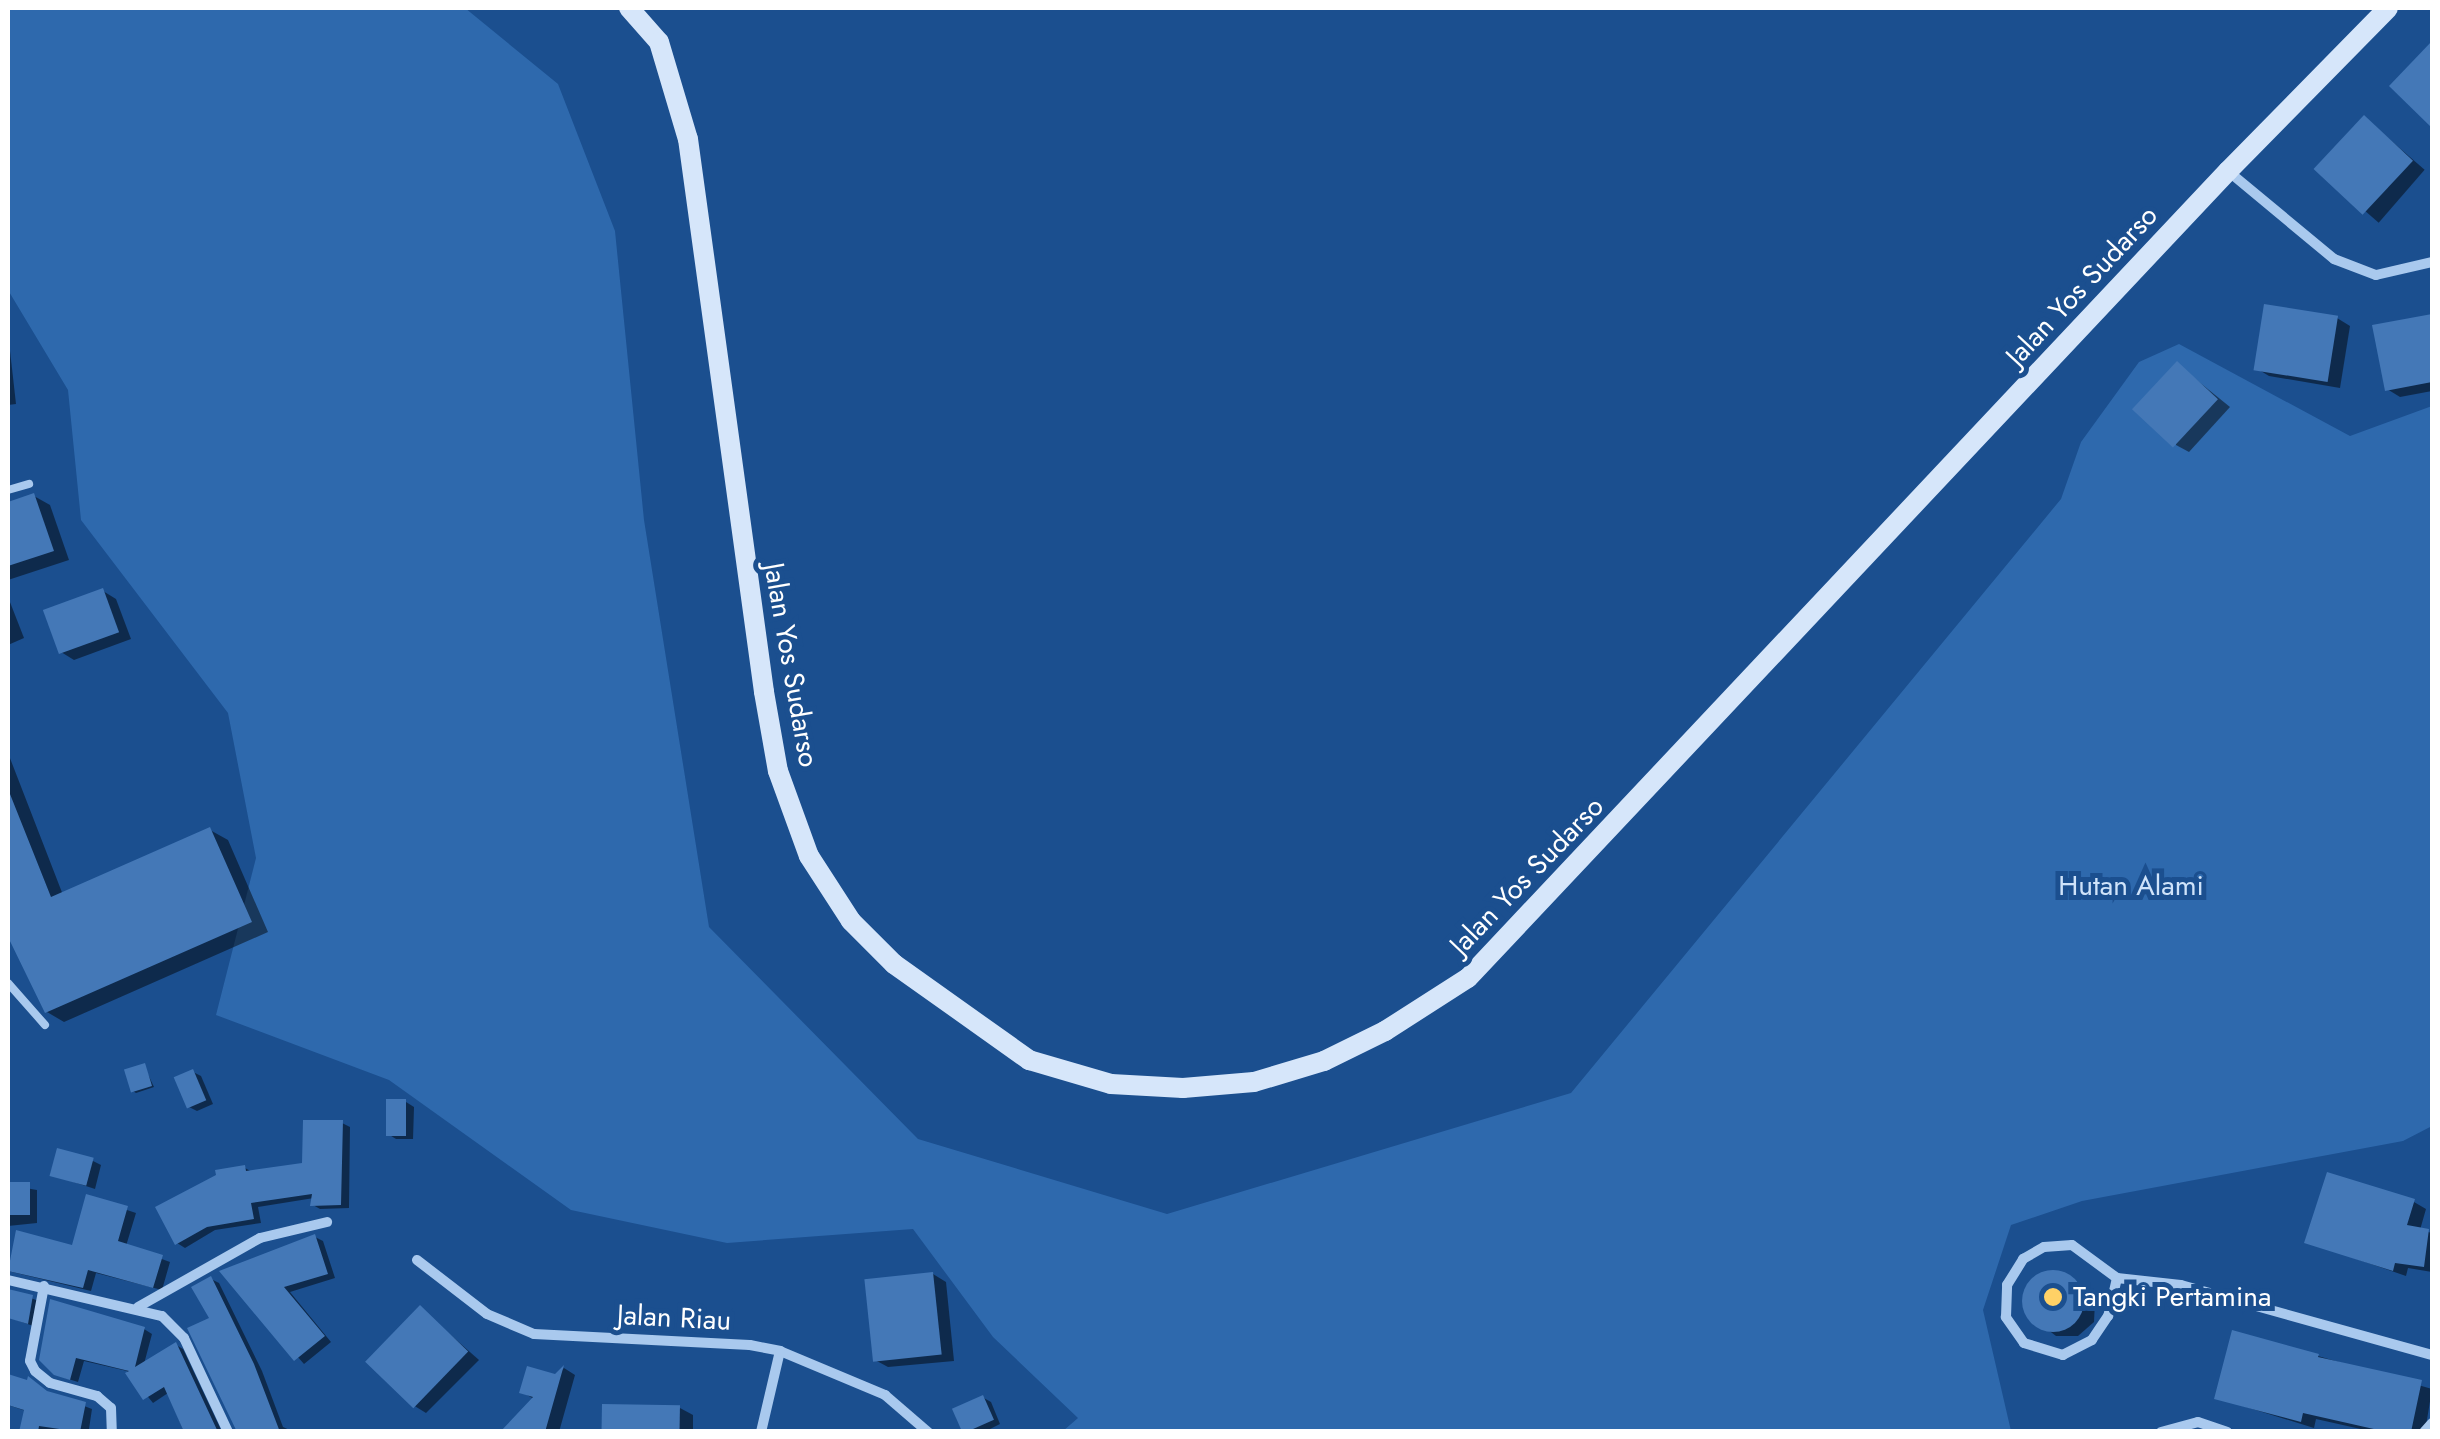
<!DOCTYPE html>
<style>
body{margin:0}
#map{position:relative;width:2440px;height:1439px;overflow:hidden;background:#1b4f8f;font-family:Jost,sans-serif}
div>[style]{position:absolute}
.green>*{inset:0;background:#2e69ad}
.shadow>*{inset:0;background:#0007;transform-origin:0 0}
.building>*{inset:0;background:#4478b7;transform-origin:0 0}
.round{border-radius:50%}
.lane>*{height:8px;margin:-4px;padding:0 4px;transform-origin:4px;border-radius:4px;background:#a9c9ee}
.street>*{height:10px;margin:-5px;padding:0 5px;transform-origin:5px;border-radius:5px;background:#a9c9ee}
.secondary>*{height:20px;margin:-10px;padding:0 10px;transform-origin:10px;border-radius:10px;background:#d6e6fa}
.dots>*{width:28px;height:28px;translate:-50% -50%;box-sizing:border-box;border:5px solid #1b4f8f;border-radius:50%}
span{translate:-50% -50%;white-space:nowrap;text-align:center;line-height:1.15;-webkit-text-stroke:10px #1b4f8f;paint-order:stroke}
.street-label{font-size:28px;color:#fff}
.park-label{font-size:28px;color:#cfe3fa}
.poi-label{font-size:28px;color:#fff}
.left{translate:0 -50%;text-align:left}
.frame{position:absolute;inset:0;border:10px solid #fff;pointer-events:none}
</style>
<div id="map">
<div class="green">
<div style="clip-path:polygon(8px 8px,465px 8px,558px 84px,615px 231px,644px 520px,709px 927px,918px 1139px,1167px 1214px,1571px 1093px,2061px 499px,2081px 442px,2139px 362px,2179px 344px,2350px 436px,2432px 406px,2432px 1126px,2403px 1141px,2082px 1201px,2011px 1225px,1983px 1310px,2011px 1431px,1063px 1431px,1078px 1418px,993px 1337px,913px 1229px,727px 1243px,571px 1210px,389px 1080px,216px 1015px,256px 858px,228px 713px,81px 520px,68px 390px,8px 290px)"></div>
</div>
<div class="shadow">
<div style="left:2365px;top:118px;width:79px;height:70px;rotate:41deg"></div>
<div style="clip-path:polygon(2432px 317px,2432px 391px,2400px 397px,2387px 389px,2375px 327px)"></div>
<div style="clip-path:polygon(2337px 318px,2350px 326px,2340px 388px,2269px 376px,2256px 368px)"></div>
<div style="clip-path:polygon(8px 333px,16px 404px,8px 405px)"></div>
<div style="clip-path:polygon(2178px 365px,2230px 407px,2189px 452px,2176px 445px)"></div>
<div style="clip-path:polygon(34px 496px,50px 505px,69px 560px,8px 580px,8px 505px)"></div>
<div style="clip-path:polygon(103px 591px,116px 599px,131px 639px,74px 660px,61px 652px)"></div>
<div style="clip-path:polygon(8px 597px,24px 638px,8px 645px)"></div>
<div style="clip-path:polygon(8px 753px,63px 895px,210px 830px,228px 840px,268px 932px,64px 1022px,47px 1012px,8px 930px)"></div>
<div style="clip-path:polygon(144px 1066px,154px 1087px,136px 1093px,133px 1091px)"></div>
<div style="clip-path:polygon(193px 1072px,201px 1076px,213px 1104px,197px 1111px,189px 1107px)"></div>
<div style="clip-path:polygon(406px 1102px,414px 1107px,413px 1139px,396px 1139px,388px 1134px)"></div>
<div style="clip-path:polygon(342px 1123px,350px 1127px,349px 1208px,320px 1209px,313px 1205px,314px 1198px,258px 1207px,261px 1223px,215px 1230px,185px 1248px,177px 1243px,245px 1168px,254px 1173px,305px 1165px)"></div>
<div style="clip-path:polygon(93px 1161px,101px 1165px,95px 1189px,52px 1175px)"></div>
<div style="clip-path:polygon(8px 1185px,37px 1190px,37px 1223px,8px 1226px)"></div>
<div style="clip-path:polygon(88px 1197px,136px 1213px,126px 1246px,170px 1262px,162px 1290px,96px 1273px,91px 1291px,8px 1271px,18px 1233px,73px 1248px)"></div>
<div style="clip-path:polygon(2414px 1202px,2426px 1209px,2420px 1230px,2432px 1233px,2432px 1272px,2408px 1268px,2406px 1276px,2307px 1242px)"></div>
<div style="clip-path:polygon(315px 1237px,323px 1241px,335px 1278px,290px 1292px,331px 1342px,304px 1364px,223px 1272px)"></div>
<div style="clip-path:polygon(933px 1274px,946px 1282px,954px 1361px,888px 1367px,875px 1360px)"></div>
<div style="clip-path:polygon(2040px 1274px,2065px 1274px,2095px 1301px,2094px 1322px,2078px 1336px,2056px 1336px,2026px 1313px,2025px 1293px)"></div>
<div style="clip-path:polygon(211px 1279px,219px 1283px,262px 1371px,283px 1427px,294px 1432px,238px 1432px,212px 1319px)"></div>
<div style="clip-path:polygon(8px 1289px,41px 1302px,36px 1327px,8px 1317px)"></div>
<div style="clip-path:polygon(420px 1308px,479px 1360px,426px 1413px,413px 1405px)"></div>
<div style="clip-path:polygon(144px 1329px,152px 1334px,144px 1364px,176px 1345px,183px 1349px,222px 1432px,184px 1432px,168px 1393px,153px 1403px,127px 1371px,84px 1361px,78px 1382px,65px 1378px,42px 1359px)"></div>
<div style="clip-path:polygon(2318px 1356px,2432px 1389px,2425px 1432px,2374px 1432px,2316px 1419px,2314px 1428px,2217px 1398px)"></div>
<div style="clip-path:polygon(564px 1368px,575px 1375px,559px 1432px,503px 1432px,534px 1399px,522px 1392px,556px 1377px)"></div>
<div style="clip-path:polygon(8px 1377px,92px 1409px,89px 1429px,102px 1432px,23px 1432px,26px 1411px,8px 1405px)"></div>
<div style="clip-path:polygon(982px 1397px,991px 1402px,1000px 1424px,984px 1432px,965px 1431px,955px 1409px)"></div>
<div style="clip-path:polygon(680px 1408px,693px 1415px,693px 1432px,604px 1432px)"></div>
</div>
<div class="building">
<div style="clip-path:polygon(2432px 41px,2432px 128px,2389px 86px)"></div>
<div style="left:2364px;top:115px;width:67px;height:74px;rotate:43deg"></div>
<div style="left:2264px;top:304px;width:75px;height:67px;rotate:9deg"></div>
<div style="clip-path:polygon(2432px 314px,2432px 382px,2385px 391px,2372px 325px)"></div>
<div style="left:2177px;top:361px;width:56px;height:66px;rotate:43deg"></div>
<div style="clip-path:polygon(34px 493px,54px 551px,8px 566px,8px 502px)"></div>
<div style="left:103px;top:588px;width:47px;height:64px;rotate:70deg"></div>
<div style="clip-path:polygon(8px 789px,51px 897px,210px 827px,252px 922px,45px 1013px,8px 937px)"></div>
<div style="left:145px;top:1063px;width:24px;height:22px;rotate:73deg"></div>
<div style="left:193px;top:1069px;width:34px;height:21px;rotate:67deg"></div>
<div style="left:386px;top:1099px;width:20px;height:37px"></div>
<div style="clip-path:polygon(303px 1120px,343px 1120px,341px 1205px,310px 1206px,312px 1194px,251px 1203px,254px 1219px,207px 1227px,175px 1245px,155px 1207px,216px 1175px,215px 1170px,245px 1165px,246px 1171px,302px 1163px)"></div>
<div style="left:57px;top:1148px;width:38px;height:29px;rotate:15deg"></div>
<div style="clip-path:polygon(2327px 1172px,2415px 1199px,2407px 1225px,2429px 1229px,2424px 1267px,2395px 1263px,2393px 1271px,2304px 1243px)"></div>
<div style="left:8px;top:1182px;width:22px;height:33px"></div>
<div style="clip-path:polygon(86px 1194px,128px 1206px,118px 1241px,163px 1255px,153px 1288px,88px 1270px,83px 1288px,8px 1271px,16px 1230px,72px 1245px)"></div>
<div style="clip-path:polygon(315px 1234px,328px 1274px,284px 1287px,325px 1336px,294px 1361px,219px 1271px)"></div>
<div class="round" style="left:2022px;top:1270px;width:62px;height:62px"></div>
<div style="left:933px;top:1272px;width:83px;height:69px;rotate:84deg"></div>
<div style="clip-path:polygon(211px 1276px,254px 1364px,280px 1432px,237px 1432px,187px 1328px,209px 1318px,191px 1287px)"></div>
<div style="clip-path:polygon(8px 1289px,33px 1295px,28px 1324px,8px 1318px)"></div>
<div style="clip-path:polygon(50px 1299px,145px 1327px,135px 1367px,176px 1342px,218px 1432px,184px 1432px,164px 1387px,143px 1400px,125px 1373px,129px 1371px,76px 1358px,70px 1380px,54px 1375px,39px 1360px)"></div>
<div style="left:420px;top:1305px;width:67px;height:79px;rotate:44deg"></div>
<div style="clip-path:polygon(2232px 1330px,2319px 1354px,2318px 1357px,2422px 1380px,2411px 1432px,2387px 1432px,2303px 1413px,2301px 1422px,2214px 1399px)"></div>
<div style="clip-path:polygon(564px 1365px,545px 1432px,500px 1432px,533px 1397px,519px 1393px,527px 1366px,555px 1374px)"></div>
<div style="clip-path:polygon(8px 1374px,27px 1380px,28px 1376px,47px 1391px,86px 1402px,80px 1432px,39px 1426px,38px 1432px,19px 1432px,24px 1410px,8px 1405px)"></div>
<div style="left:983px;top:1395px;width:27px;height:34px;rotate:66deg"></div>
<div style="left:602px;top:1404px;width:78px;height:28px;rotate:1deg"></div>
</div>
<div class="lane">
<div style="left:8px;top:490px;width:22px;rotate:-16deg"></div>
<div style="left:8px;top:983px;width:56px;rotate:48.6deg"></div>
</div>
<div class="street">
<div style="left:2228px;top:171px;width:138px;rotate:39.7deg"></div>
<div style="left:2334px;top:259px;width:45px;rotate:20.9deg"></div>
<div style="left:2376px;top:275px;width:57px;rotate:-13.1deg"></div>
<div style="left:417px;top:1260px;width:88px;rotate:37.6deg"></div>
<div style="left:487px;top:1314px;width:51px;rotate:23.1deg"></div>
<div style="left:534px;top:1334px;width:216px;rotate:2.9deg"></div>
<div style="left:750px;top:1345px;width:31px;rotate:11deg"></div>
<div style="left:780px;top:1351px;width:114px;rotate:22.7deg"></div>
<div style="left:885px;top:1395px;width:57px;rotate:40.7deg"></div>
<div style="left:2117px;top:1278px;width:39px;rotate:103deg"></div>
<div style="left:2108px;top:1316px;width:29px;rotate:124deg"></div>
<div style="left:2092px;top:1340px;width:33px;rotate:153deg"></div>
<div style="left:2063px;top:1355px;width:41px;rotate:-162.9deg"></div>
<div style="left:2024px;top:1343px;width:32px;rotate:-125deg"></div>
<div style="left:2006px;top:1317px;width:32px;rotate:-88deg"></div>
<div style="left:2007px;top:1285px;width:31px;rotate:-58deg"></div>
<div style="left:2023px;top:1259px;width:24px;rotate:-30deg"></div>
<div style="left:2044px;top:1247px;width:28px;rotate:-4deg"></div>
<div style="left:2072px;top:1245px;width:56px;rotate:36.3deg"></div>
<div style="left:2117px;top:1278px;width:64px;rotate:6.2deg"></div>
<div style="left:2181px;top:1285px;width:261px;rotate:15.6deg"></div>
<div style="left:8px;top:1280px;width:158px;rotate:13.2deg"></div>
<div style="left:162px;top:1316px;width:31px;rotate:45deg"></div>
<div style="left:184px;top:1338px;width:104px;rotate:64.9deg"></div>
<div style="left:44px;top:1286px;width:76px;rotate:100.6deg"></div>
<div style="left:30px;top:1361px;width:11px;rotate:63deg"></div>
<div style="left:35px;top:1371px;width:19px;rotate:39deg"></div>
<div style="left:50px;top:1383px;width:49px;rotate:15.5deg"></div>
<div style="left:97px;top:1396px;width:18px;rotate:41deg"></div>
<div style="left:111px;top:1408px;width:24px;rotate:88deg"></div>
<div style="left:138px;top:1307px;width:140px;rotate:-29.5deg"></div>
<div style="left:260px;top:1238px;width:69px;rotate:-13.4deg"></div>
<div style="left:761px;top:1432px;width:83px;rotate:-76.8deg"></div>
<div style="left:2161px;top:1432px;width:38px;rotate:-15deg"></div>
<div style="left:2198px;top:1422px;width:31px;rotate:19deg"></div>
<div style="left:2424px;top:1432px;width:12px;rotate:-48deg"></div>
</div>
<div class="secondary">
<div style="left:629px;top:8px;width:45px;rotate:48.6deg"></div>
<div style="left:659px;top:42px;width:101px;rotate:73.4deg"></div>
<div style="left:688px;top:139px;width:558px;rotate:82.17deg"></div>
<div style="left:764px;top:692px;width:80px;rotate:80deg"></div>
<div style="left:778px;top:771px;width:90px;rotate:70deg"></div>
<div style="left:809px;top:856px;width:77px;rotate:57.1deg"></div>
<div style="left:851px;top:921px;width:61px;rotate:45deg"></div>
<div style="left:894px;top:964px;width:166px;rotate:35.4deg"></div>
<div style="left:1029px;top:1060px;width:85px;rotate:16.3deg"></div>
<div style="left:1111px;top:1084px;width:72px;rotate:3.2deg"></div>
<div style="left:1183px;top:1088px;width:71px;rotate:-4.8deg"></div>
<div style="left:1254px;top:1082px;width:73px;rotate:-16.7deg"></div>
<div style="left:1324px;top:1061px;width:68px;rotate:-26.2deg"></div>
<div style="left:1385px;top:1031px;width:98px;rotate:-32.6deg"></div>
<div style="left:1468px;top:978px;width:1109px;rotate:-46.72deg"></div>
<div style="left:2228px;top:171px;width:228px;rotate:-45.5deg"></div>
</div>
<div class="dots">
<div style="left:2053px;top:1297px;background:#ffd166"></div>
</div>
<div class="street-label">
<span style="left:2082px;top:286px;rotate:-47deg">Jalan Yos Sudarso</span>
<span style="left:791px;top:665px;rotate:80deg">Jalan Yos Sudarso</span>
<span style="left:1527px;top:876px;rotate:-46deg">Jalan Yos Sudarso</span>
<span style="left:674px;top:1318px;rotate:3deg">Jalan Riau</span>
</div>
<div class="park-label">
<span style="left:2131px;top:886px">Hutan Alami</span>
</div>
<div class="poi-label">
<span class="left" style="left:2073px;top:1297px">Tangki Pertamina</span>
</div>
<div class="frame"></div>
</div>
